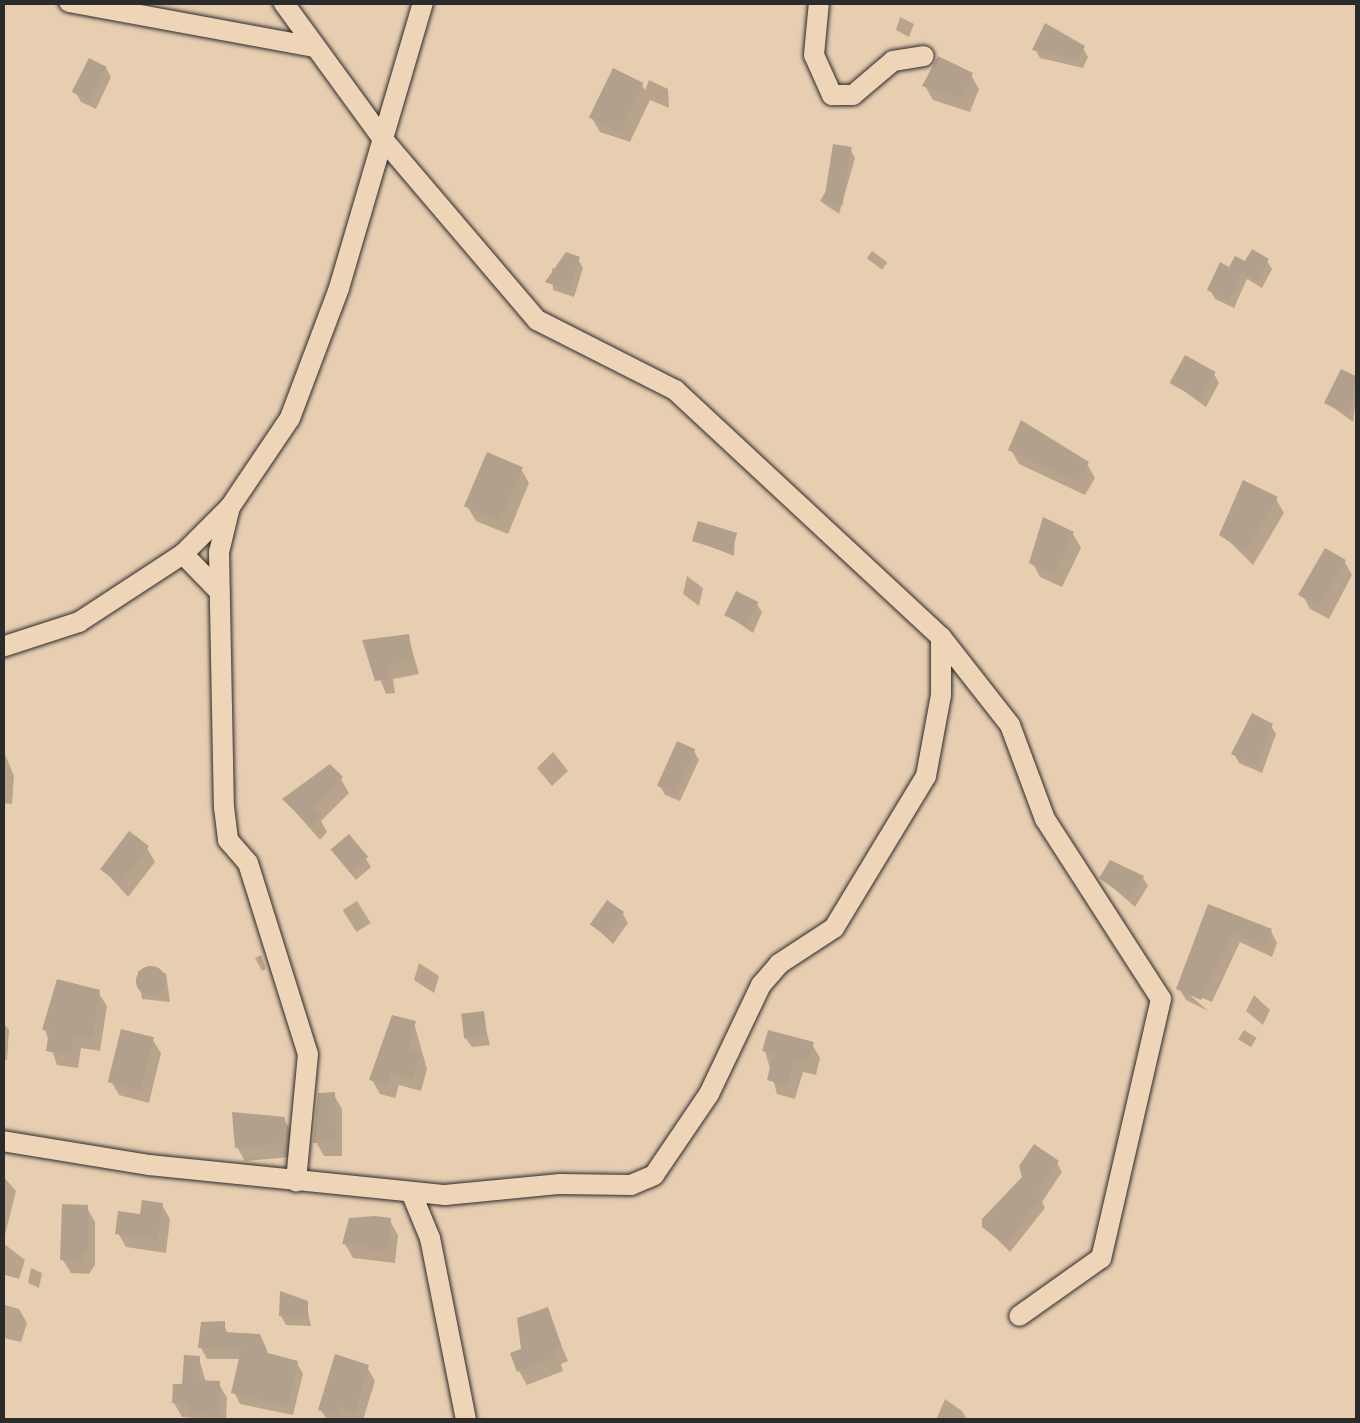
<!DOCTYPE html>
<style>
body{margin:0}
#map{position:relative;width:1360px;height:1423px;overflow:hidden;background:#e7ceb1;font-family:Delius,sans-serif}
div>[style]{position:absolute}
.shadow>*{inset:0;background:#0003;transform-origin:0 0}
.building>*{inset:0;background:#b2a08c;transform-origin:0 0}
.round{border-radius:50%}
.roads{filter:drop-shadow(0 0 2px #2b2b2b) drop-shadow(0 0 2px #2b2b2b)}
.minor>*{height:20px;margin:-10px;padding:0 10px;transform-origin:10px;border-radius:10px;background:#efd5b7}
span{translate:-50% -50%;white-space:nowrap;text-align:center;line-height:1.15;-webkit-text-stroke:8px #efd5b7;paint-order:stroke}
.frame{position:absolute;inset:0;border:5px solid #2b2b2b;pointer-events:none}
</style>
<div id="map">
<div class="shadow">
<div style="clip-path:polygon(900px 17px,914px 24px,909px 37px,896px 30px)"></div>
<div style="clip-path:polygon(1083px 48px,1088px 57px,1083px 68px,1040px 58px,1035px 49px)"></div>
<div style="clip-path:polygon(106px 68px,111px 77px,96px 109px,81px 102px,76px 93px)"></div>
<div style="clip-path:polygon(971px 75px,979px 89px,970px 112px,933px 100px,925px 86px)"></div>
<div style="clip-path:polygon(649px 80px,668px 89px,669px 108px,650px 100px,630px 142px,600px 132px,592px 118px,642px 85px,645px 90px)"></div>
<div style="clip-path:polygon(850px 149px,855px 158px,839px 214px,820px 201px)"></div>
<div style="left:872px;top:251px;width:19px;height:9px;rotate:36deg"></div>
<div style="clip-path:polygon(578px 259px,583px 268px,574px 297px,553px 290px,552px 268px,562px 271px)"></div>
<div style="clip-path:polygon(1267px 261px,1272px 269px,1262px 288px,1247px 279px,1234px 308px,1215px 299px,1210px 290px,1230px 270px)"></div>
<div style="clip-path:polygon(1342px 372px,1358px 380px,1353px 422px,1327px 403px)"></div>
<div style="clip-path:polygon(1214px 374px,1219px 383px,1206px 407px,1173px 383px)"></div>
<div style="clip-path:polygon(1011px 450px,1087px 464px,1095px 478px,1085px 495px,1019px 464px)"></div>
<div style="clip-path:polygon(521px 469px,529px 483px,508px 534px,476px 521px,467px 506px)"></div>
<div style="clip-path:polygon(1276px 499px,1284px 513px,1253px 565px,1222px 534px)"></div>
<div style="clip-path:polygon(1073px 534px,1081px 548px,1062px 587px,1040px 577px,1032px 562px)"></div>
<div style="clip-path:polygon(735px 535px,734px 556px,696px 541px)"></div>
<div style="clip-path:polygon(1344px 561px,1352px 575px,1329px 619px,1310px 609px,1302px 594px)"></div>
<div style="clip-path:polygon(687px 576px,703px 588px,699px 606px,683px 594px)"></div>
<div style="clip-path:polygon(757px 604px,762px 612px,753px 633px,727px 615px)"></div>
<div style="clip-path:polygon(408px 636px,419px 674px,393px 679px,395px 693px,386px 694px,365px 642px)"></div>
<div style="clip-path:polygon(1271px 726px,1276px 734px,1262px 773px,1239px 763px,1234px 754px)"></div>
<div style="clip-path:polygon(2px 747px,14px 776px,12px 804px,2px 803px)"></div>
<div style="clip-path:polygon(694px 751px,699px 760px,680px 801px,665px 795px,660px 786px)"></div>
<div style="clip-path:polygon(553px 752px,568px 771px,552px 786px,537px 768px)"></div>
<div style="clip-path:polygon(341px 779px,349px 793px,321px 821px,327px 832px,320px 840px,285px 800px)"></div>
<div style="clip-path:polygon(147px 848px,155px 862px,128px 897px,103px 869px)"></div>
<div style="clip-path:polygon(339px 859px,366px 859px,371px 867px,356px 880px)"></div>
<div style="clip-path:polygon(1102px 878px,1143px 878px,1148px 886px,1135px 907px)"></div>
<div style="left:357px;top:901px;width:26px;height:17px;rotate:58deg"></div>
<div style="clip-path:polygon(1209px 907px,1271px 931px,1277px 943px,1272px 957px,1240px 942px,1212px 1002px,1184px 990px,1208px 1011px,1186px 1000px,1179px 988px)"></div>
<div style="clip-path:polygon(623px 914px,628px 923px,613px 944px,593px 925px)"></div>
<div style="clip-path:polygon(261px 955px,266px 969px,262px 971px,255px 958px)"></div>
<div style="clip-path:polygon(419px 963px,439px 976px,434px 993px,414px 980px)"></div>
<div style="clip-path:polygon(138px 971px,166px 973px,170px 1002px,142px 999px)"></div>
<div style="clip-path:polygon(98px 992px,107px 1006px,100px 1051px,81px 1048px,78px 1068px,57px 1065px,45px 1030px)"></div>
<div style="clip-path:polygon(1254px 995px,1270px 1010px,1263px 1025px,1246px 1011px)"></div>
<div style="clip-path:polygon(482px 1014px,490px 1045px,472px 1047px,466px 1039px)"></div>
<div style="clip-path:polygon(2px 1021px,9px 1030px,7px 1060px,2px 1060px)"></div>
<div style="clip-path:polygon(414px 1023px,427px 1069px,421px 1091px,399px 1085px,395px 1098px,380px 1094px,372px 1080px)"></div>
<div style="left:1244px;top:1030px;width:15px;height:11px;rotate:32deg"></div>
<div style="clip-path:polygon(152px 1039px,161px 1053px,149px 1103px,119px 1095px,111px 1081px)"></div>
<div style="clip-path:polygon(812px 1044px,820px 1058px,816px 1075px,803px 1072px,795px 1099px,777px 1094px,765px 1051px)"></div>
<div style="clip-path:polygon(334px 1095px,342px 1109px,342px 1156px,324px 1156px,316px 1142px)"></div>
<div style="clip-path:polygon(284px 1119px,292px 1133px,290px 1157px,245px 1161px,237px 1147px)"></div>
<div style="clip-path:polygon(1057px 1163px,1062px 1172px,1042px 1202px,1045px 1208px,1010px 1252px,985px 1227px)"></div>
<div style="clip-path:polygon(2px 1175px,16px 1191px,3px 1243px,25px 1260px,19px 1279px,2px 1274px)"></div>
<div style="clip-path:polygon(162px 1205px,170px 1219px,166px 1253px,126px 1247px,118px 1233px)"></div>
<div style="clip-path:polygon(87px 1208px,95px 1222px,95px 1265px,89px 1274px,71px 1273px,62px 1259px)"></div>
<div style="clip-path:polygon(390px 1221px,398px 1235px,395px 1263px,353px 1258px,345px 1244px)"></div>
<div style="clip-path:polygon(31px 1268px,42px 1273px,39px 1288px,28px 1283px)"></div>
<div style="clip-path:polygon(306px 1303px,311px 1326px,286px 1325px,281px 1316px)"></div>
<div style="clip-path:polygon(2px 1304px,19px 1309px,27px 1323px,21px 1342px,4px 1338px,2px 1343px)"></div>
<div style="clip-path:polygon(546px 1310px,568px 1361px,561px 1364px,563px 1371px,527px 1385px,519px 1371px,523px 1351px)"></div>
<div style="clip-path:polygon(223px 1324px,229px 1335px,268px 1356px,297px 1363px,303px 1374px,293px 1415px,240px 1404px,234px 1392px,241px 1359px,207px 1359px,201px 1348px)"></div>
<div style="clip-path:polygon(199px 1358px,206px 1383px,219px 1384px,227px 1398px,226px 1420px,182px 1417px,174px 1403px)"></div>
<div style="clip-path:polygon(367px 1367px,375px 1381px,363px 1420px,327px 1420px,321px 1410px)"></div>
<div style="clip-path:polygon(945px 1399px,962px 1411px,967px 1420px,936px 1420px)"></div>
</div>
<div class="building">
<div style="clip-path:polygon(1045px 23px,1085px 46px,1079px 60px,1032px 50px)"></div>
<div style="clip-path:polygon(938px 56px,973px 73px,962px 99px,922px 86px)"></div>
<div style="left:89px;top:58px;width:20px;height:38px;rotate:27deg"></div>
<div style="left:613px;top:68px;width:34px;height:55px;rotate:26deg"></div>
<div style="left:833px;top:144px;width:19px;height:59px;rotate:9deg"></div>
<div style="clip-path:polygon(1252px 249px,1269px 259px,1257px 281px,1242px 272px,1229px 301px,1207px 290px,1220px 262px,1229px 267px,1235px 256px,1245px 261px)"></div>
<div style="clip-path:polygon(566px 252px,580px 257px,569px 290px,545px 282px)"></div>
<div style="left:1185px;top:355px;width:35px;height:32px;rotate:29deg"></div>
<div style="clip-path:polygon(1341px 369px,1358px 377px,1348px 415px,1324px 403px)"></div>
<div style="clip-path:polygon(1021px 420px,1089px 462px,1077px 482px,1008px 450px)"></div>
<div style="left:487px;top:452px;width:39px;height:59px;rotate:23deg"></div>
<div style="clip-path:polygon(1243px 480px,1278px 497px,1245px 552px,1219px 535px)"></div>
<div style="clip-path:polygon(1043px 517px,1074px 532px,1054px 575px,1029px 563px)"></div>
<div style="left:698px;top:521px;width:41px;height:21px;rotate:17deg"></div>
<div style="left:1325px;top:548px;width:24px;height:54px;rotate:30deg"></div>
<div style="left:736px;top:591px;width:25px;height:27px;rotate:26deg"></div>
<div style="clip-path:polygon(409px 634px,413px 660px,387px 665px,389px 679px,375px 681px,362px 640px)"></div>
<div style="clip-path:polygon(1252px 713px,1273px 724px,1257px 766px,1231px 754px)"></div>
<div style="left:677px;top:741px;width:20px;height:49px;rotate:24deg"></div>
<div style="clip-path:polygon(330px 764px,343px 777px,313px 808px,321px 816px,311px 827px,282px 799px)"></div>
<div style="left:129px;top:831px;width:25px;height:48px;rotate:37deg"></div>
<div style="left:349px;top:834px;width:30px;height:24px;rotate:50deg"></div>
<div style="clip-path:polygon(1110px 860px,1144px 876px,1130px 900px,1099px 878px)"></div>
<div style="left:607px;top:900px;width:21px;height:30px;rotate:35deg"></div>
<div style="clip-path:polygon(1208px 904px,1272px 929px,1265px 947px,1234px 932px,1201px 1000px,1176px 989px)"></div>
<div class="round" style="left:136px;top:966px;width:30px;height:30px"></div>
<div style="clip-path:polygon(57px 979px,100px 990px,93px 1038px,74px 1035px,71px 1055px,46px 1051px,49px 1031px,42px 1030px)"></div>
<div style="left:484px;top:1011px;width:25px;height:23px;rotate:83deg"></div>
<div style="clip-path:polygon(392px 1015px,416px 1021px,408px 1049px,420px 1053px,413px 1079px,391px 1073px,388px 1085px,369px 1080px)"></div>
<div style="left:121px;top:1029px;width:34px;height:55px;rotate:14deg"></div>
<div style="clip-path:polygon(768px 1030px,814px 1042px,808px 1062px,795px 1059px,788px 1086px,767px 1080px,773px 1054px,762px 1051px)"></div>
<div style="clip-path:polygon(335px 1092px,336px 1142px,313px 1143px,318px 1093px)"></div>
<div style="clip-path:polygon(232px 1112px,285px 1117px,283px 1143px,235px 1148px)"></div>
<div style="clip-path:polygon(1034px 1144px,1059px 1161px,1037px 1193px,1042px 1197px,1005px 1245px,982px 1227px,982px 1219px,1022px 1177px,1019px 1166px)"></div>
<div style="clip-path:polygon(142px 1200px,163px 1203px,158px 1240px,115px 1234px,118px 1211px,140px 1214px)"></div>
<div style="clip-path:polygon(62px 1204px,88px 1205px,89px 1252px,83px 1252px,82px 1261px,60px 1260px)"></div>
<div style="clip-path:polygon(375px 1216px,391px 1218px,388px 1249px,367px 1252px,368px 1247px,342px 1244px,349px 1218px)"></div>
<div style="clip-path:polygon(280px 1291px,308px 1301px,308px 1318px,279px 1316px)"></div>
<div style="clip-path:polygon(548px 1307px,562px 1347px,555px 1350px,557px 1357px,517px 1372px,510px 1353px,521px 1349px,517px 1318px)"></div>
<div style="clip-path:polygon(225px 1321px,225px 1332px,260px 1334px,268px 1353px,298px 1361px,288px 1406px,231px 1393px,241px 1349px,198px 1348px,201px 1322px)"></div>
<div style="clip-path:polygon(335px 1354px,369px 1365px,355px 1412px,341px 1407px,338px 1416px,318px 1410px)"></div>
<div style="clip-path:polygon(184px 1355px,200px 1356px,199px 1380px,220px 1381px,219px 1415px,189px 1414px,190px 1404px,172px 1403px,173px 1384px,182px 1384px)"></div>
</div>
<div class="roads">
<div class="minor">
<div style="left:69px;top:2px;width:249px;rotate:10.4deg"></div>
<div style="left:283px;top:2px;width:168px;rotate:53.9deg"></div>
<div style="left:382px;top:138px;width:239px;rotate:49.6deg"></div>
<div style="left:537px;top:320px;width:155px;rotate:26.9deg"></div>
<div style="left:675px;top:390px;width:363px;rotate:42.9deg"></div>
<div style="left:941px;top:637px;width:112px;rotate:51.9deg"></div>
<div style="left:1010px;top:725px;width:100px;rotate:69.6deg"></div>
<div style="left:1045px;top:819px;width:214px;rotate:57.2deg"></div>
<div style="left:1161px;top:999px;width:266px;rotate:103deg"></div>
<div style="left:1101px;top:1258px;width:100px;rotate:144.7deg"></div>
<div style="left:819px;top:2px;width:53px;rotate:95.4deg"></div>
<div style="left:814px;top:55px;width:44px;rotate:65.8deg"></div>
<div style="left:832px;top:95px;width:21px"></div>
<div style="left:853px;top:95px;width:52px;rotate:-40.4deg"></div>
<div style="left:893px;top:61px;width:31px;rotate:-9deg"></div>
<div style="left:230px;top:507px;width:46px;rotate:103.7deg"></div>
<div style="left:219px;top:552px;width:255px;rotate:88.9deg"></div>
<div style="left:224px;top:807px;width:33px;rotate:83deg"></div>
<div style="left:228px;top:840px;width:30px;rotate:49deg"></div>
<div style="left:248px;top:863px;width:200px;rotate:72.6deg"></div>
<div style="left:308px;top:1054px;width:128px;rotate:95.4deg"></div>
<div style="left:183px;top:554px;width:52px;rotate:45.8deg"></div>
<div style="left:2px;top:647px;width:81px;rotate:-18deg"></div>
<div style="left:79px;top:622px;width:124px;rotate:-33.2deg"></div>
<div style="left:183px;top:554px;width:66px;rotate:-45deg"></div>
<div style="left:230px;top:507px;width:107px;rotate:-56deg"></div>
<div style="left:290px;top:418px;width:139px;rotate:-69.3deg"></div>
<div style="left:339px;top:288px;width:298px;rotate:-73.6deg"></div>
<div style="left:2px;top:1141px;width:149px;rotate:9.3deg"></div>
<div style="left:149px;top:1165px;width:298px;rotate:5.8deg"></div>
<div style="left:445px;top:1195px;width:116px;rotate:-5.5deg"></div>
<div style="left:560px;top:1184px;width:71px;rotate:0.8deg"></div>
<div style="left:631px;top:1185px;width:25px;rotate:-23deg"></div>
<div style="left:654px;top:1175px;width:98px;rotate:-55.8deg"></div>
<div style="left:709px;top:1094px;width:121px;rotate:-64.5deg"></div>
<div style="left:761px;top:985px;width:28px;rotate:-49deg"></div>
<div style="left:779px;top:964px;width:66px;rotate:-33.2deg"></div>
<div style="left:834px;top:928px;width:178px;rotate:-58.8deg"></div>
<div style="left:926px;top:776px;width:82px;rotate:-79.5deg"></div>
<div style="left:941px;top:695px;width:58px;rotate:-90deg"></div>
<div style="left:411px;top:1192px;width:50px;rotate:67.6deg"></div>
<div style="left:430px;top:1238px;width:186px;rotate:78.8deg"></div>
</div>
</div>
<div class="frame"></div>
</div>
